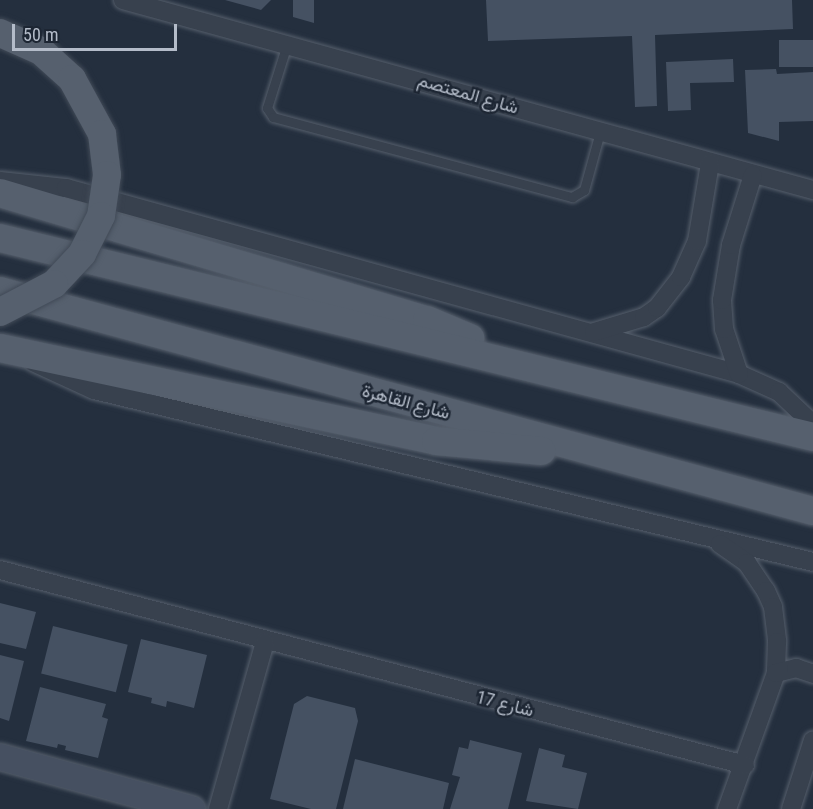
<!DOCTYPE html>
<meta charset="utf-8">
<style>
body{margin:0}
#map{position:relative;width:813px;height:809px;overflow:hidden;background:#242f3e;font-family:"Roboto Condensed",Vazirmatn,sans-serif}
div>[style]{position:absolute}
.building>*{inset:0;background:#455162;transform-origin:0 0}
.roads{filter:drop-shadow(0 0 2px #565f6c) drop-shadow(0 0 2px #565f6c)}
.lane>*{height:9px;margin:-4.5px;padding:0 4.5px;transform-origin:4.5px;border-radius:4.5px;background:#38414e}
.street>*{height:18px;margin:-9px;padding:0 9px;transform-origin:9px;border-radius:9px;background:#38414e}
.secondary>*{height:26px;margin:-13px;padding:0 13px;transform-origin:13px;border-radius:13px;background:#465061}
.primary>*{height:28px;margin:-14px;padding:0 14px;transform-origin:14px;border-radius:14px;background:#56606e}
.bridges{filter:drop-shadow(0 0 2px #414a57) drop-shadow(0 0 2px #414a57)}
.primary-bridge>*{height:28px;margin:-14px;padding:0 14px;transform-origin:14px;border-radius:14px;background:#56606e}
span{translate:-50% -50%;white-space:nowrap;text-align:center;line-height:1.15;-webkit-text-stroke:5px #1d2633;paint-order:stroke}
.street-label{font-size:18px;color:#b4bcc9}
.scale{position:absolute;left:12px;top:24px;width:165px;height:27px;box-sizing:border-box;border:3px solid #b4bcc9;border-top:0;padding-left:8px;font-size:18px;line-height:21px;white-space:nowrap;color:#b4bcc9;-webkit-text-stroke:4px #1d2633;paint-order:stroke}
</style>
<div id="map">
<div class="building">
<div style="clip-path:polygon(225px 0,271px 0,261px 10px)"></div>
<div style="clip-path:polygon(293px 0,314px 0,314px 23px,293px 17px)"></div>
<div style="clip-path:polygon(486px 0,792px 0,793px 29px,655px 35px,657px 106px,635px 107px,632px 36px,488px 41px)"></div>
<div style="left:813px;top:40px;width:27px;height:34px;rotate:90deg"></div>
<div style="clip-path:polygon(733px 59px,734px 82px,690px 83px,691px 110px,668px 111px,666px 62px)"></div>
<div style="clip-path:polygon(776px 69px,777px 74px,813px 72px,813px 121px,779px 122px,779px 141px,748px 133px,745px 70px)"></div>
<div style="clip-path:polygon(0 603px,36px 612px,26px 649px,0 643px)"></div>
<div style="left:53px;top:626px;width:77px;height:49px;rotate:14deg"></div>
<div style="clip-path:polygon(141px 639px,207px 655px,194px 708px,167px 701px,166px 707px,151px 703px,152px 698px,128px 692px)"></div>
<div style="clip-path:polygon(0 655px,24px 661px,9px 721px,0 718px)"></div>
<div style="clip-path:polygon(40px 687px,106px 704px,102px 717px,108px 719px,98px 758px,65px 750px,66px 746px,58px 744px,57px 748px,26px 741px)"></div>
<div style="clip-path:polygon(307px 696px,355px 708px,358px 721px,336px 809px,311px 809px,270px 799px,294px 704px)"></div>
<div style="clip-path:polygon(470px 740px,522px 753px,508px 809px,450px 809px,460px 777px,452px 775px,459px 747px,468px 749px)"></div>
<div style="clip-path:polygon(539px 748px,565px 755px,562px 767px,587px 773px,578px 809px,526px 801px)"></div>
<div style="clip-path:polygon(355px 759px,449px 783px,443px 809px,343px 809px)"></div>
</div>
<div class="roads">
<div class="lane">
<div style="left:287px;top:44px;width:67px;rotate:107.4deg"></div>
<div style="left:267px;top:108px;width:11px;rotate:56deg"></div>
<div style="left:273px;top:117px;width:310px;rotate:15deg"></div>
<div style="left:572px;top:197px;width:14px;rotate:-30deg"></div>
<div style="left:584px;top:190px;width:60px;rotate:-74.6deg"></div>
</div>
<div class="street">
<div style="left:123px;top:0;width:716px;rotate:15.4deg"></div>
<div style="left:0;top:181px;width:66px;rotate:6.1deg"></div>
<div style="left:66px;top:188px;width:698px;rotate:15.45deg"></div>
<div style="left:739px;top:374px;width:44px;rotate:24.2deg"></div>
<div style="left:779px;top:392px;width:47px;rotate:43.3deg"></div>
<div style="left:594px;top:332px;width:52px;rotate:-16.7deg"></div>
<div style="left:644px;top:317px;width:16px;rotate:-35deg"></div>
<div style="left:657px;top:308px;width:39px;rotate:-52deg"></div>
<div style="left:681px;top:277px;width:39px;rotate:-66deg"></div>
<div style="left:697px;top:241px;width:79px;rotate:-80.5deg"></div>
<div style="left:33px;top:362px;width:67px;rotate:24.7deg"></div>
<div style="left:94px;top:390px;width:739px;rotate:13.45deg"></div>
<div style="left:739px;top:374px;width:47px;rotate:-108.4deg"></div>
<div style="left:724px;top:329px;width:29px;rotate:-94deg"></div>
<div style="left:722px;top:300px;width:56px;rotate:-80.7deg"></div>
<div style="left:731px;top:245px;width:73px;rotate:-72.6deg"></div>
<div style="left:720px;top:544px;width:33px;rotate:35deg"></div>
<div style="left:747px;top:563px;width:34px;rotate:56deg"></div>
<div style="left:766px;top:591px;width:17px;rotate:66deg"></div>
<div style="left:773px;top:607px;width:35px;rotate:83deg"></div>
<div style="left:777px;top:642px;width:31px;rotate:92deg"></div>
<div style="left:776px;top:673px;width:145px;rotate:109.8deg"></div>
<div style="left:0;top:570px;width:770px;rotate:14.67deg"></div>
<div style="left:776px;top:673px;width:21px;rotate:-14deg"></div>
<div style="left:796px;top:668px;width:18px;rotate:19deg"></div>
<div style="left:218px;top:809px;width:173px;rotate:-74.3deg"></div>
<div style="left:791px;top:809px;width:72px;rotate:-72.3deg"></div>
</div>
<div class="secondary">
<div style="left:0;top:757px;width:199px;rotate:15.2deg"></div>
</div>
<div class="primary">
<div style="left:0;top:193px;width:445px;rotate:16.6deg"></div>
<div style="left:427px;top:320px;width:47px;rotate:22.7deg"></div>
<div style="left:0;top:238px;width:837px;rotate:13.75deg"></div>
<div style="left:0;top:291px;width:842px;rotate:15.14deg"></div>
<div style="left:0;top:348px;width:446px;rotate:12deg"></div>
<div style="left:436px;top:441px;width:106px;rotate:5.4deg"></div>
</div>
</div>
<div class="bridges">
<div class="primary-bridge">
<div style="left:0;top:33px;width:45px;rotate:23.7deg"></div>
<div style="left:41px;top:51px;width:42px;rotate:42.1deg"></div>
<div style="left:72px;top:79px;width:63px;rotate:61.4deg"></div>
<div style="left:102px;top:134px;width:41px;rotate:83deg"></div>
<div style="left:107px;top:175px;width:41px;rotate:98.3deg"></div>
<div style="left:101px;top:216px;width:42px;rotate:116.6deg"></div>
<div style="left:82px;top:254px;width:41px;rotate:133deg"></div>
<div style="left:54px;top:284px;width:61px;rotate:152.6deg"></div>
</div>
</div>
<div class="street-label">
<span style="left:468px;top:94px;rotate:16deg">شارع المعتصم</span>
<span style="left:406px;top:402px;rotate:15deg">شارع القاهرة</span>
<span style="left:505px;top:704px;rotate:14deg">شارع 17</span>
</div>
<div class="scale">50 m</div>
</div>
